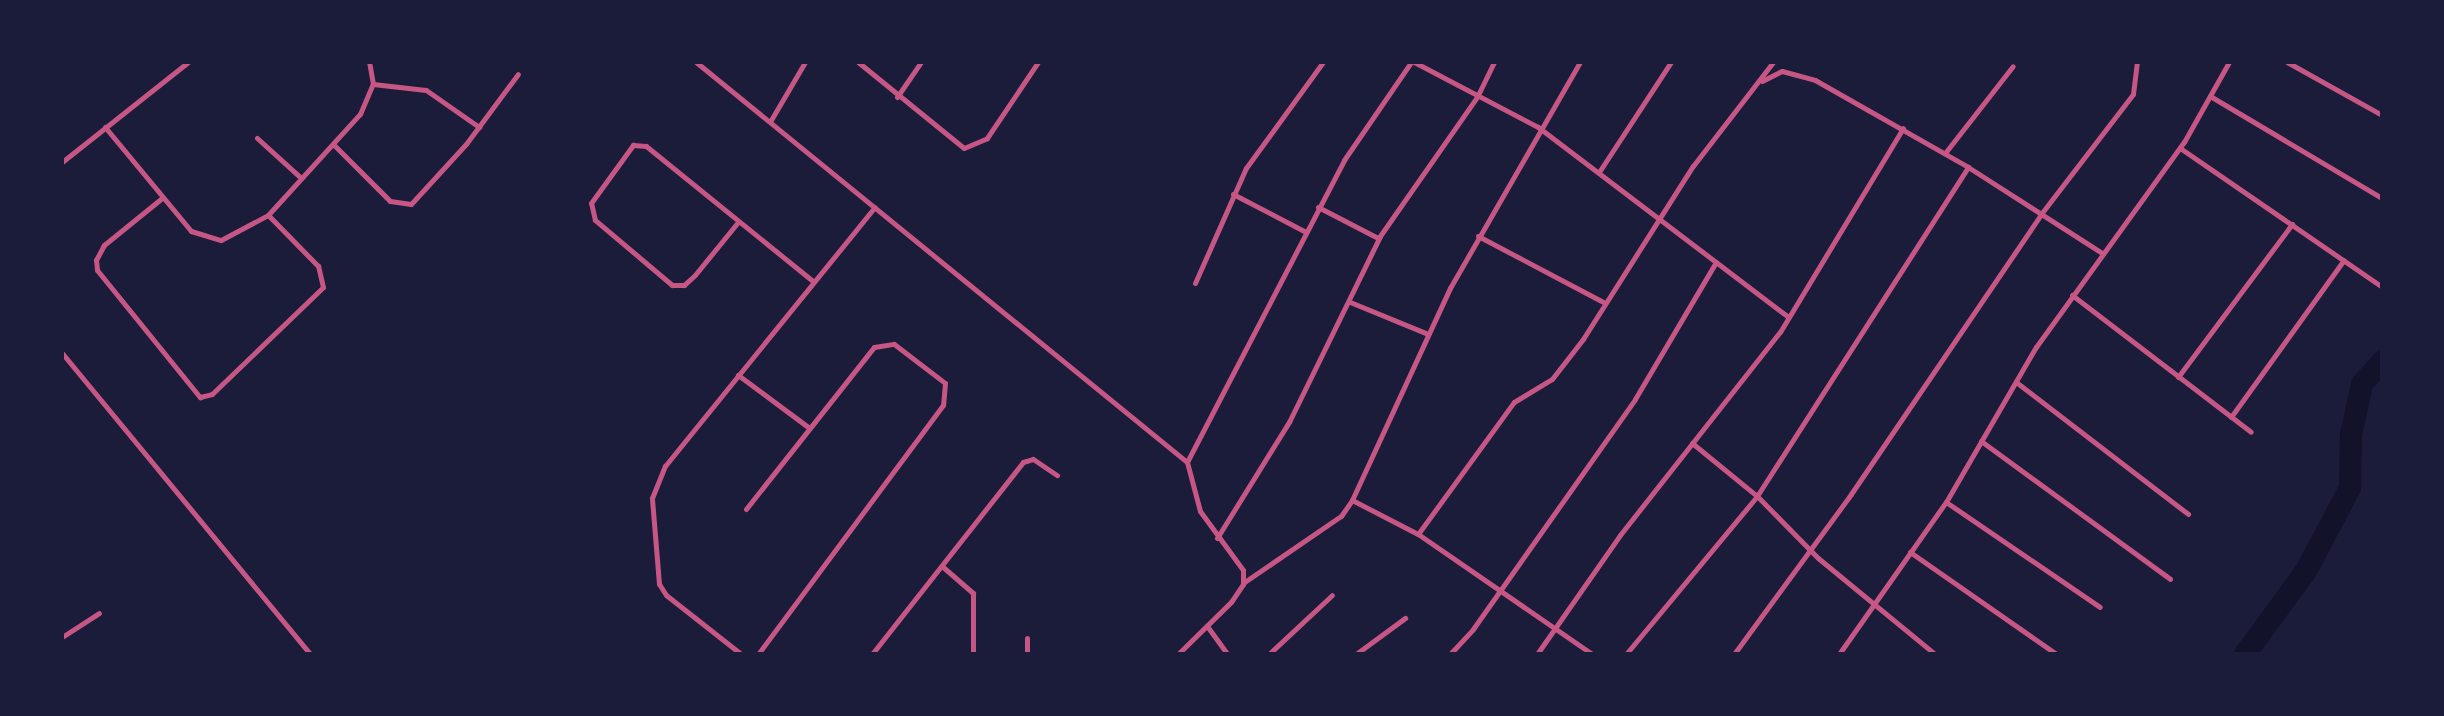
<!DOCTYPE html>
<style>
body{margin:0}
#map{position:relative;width:2444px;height:716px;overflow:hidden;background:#1b1b3a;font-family:"Exo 2",sans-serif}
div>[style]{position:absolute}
.river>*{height:22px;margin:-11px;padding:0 11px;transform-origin:11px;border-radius:11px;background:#12122b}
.minor>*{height:5px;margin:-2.5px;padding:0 2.5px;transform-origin:2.5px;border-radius:2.5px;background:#c65784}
span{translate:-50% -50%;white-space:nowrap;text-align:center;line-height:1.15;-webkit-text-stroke:7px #1b1b3a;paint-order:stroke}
.frame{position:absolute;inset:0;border:64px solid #1b1b3a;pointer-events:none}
</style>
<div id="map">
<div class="river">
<div style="left:2245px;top:654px;width:103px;rotate:-53.7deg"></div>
<div style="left:2306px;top:571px;width:94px;rotate:-62.1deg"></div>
<div style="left:2350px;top:488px;width:53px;rotate:-88.9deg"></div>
<div style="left:2351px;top:435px;width:52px;rotate:-77.8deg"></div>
<div style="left:2362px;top:384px;width:30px;rotate:-48deg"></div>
</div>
<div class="minor">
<div style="left:696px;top:62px;width:633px;rotate:39.17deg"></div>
<div style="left:858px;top:62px;width:136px;rotate:39.1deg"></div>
<div style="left:964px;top:148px;width:25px;rotate:-23deg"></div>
<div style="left:987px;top:138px;width:92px;rotate:-56.1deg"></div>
<div style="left:1414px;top:62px;width:140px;rotate:27.7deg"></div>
<div style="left:1538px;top:127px;width:314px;rotate:37.2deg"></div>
<div style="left:2287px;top:62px;width:109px;rotate:29.2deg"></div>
<div style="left:1762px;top:81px;width:22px;rotate:-27deg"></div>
<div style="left:1782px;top:71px;width:34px;rotate:15deg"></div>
<div style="left:1815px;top:80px;width:176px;rotate:29.6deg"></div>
<div style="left:1968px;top:167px;width:159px;rotate:32.7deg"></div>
<div style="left:373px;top:84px;width:53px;rotate:6.5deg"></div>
<div style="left:426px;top:90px;width:65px;rotate:34.9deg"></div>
<div style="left:2210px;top:96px;width:200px;rotate:30.7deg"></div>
<div style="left:897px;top:97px;width:42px;rotate:-55.6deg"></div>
<div style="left:771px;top:120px;width:67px;rotate:-59.6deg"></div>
<div style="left:105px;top:127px;width:135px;rotate:50.4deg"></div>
<div style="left:191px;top:231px;width:31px;rotate:17deg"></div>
<div style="left:221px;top:240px;width:53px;rotate:-28deg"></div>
<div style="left:268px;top:215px;width:137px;rotate:-47.7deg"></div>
<div style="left:360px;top:114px;width:33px;rotate:-67deg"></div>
<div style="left:373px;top:84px;width:22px;rotate:-100deg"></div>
<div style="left:257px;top:138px;width:59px;rotate:42.3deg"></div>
<div style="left:334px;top:145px;width:79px;rotate:45deg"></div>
<div style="left:390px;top:201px;width:21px;rotate:8deg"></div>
<div style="left:411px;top:204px;width:81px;rotate:-47.5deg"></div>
<div style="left:466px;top:144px;width:87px;rotate:-53.4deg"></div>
<div style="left:2180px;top:148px;width:245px;rotate:34.5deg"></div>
<div style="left:1945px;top:153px;width:110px;rotate:-52deg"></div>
<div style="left:62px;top:162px;width:161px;rotate:-38.4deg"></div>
<div style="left:1599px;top:172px;width:131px;rotate:-56.8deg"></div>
<div style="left:1233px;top:194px;width:80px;rotate:27.5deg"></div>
<div style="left:162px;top:198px;width:75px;rotate:141deg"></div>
<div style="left:104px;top:245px;width:17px;rotate:118deg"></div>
<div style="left:96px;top:260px;width:10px;rotate:84deg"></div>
<div style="left:97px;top:270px;width:164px;rotate:51deg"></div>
<div style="left:200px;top:397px;width:12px;rotate:-14deg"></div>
<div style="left:212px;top:394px;width:154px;rotate:-43.9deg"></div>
<div style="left:323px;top:287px;width:22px;rotate:-103deg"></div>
<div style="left:318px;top:266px;width:71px;rotate:-134.4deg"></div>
<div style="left:1318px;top:207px;width:68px;rotate:27.3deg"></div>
<div style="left:738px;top:222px;width:68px;rotate:129.1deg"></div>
<div style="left:695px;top:275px;width:15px;rotate:138deg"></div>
<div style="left:684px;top:285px;width:12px;rotate:180deg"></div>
<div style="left:672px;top:285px;width:101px;rotate:-139.8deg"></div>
<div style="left:595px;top:220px;width:17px;rotate:-103deg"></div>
<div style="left:591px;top:203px;width:72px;rotate:-54.1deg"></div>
<div style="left:633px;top:145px;width:13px;rotate:4deg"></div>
<div style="left:646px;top:146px;width:215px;rotate:39deg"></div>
<div style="left:1478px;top:236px;width:141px;rotate:27.8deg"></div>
<div style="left:1195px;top:283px;width:126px;rotate:-66.1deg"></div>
<div style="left:1246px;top:168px;width:131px;rotate:-54deg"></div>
<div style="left:2072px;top:295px;width:225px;rotate:37.4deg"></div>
<div style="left:1350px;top:302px;width:84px;rotate:22.3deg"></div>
<div style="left:62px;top:353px;width:390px;rotate:50.5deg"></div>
<div style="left:738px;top:375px;width:87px;rotate:36.6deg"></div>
<div style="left:2178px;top:377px;width:191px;rotate:-53.3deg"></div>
<div style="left:2016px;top:382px;width:217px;rotate:37.5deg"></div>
<div style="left:2231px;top:417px;width:193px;rotate:-54.3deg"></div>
<div style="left:1981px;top:441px;width:234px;rotate:36.1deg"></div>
<div style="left:1692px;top:443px;width:84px;rotate:39.2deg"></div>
<div style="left:1757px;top:496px;width:87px;rotate:45.5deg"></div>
<div style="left:1818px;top:558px;width:151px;rotate:39.4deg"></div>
<div style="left:1352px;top:500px;width:74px;rotate:27.3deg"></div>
<div style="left:1418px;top:534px;width:211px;rotate:34.6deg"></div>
<div style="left:1946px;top:502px;width:186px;rotate:34.3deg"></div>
<div style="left:746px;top:509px;width:206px;rotate:-51.7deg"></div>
<div style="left:874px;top:347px;width:20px;rotate:-9deg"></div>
<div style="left:894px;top:344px;width:64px;rotate:37.4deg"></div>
<div style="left:945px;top:383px;width:22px;rotate:95deg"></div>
<div style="left:943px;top:405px;width:310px;rotate:126.6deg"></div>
<div style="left:1418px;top:534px;width:163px;rotate:-54deg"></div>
<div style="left:1514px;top:402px;width:44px;rotate:-31.2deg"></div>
<div style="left:1552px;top:379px;width:51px;rotate:-52.2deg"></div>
<div style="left:1583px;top:339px;width:205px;rotate:-57.6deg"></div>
<div style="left:1693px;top:166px;width:131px;rotate:-52.4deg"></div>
<div style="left:1217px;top:538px;width:137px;rotate:-58.2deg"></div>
<div style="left:1289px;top:422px;width:207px;rotate:-63.9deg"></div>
<div style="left:1380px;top:236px;width:169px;rotate:-55.1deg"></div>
<div style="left:1477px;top:97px;width:39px;rotate:-64deg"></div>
<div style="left:1910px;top:552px;width:178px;rotate:34.9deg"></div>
<div style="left:943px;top:567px;width:40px;rotate:41deg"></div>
<div style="left:973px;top:593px;width:61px;rotate:90deg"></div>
<div style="left:1243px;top:583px;width:119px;rotate:-34.4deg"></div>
<div style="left:1341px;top:516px;width:19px;rotate:-55deg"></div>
<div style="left:1352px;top:500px;width:234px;rotate:-65.2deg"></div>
<div style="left:1450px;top:288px;width:261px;rotate:-60.1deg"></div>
<div style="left:1207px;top:626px;width:34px;rotate:54deg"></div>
<div style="left:62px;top:637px;width:44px;rotate:-33deg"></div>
<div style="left:741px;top:654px;width:95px;rotate:-141.8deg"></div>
<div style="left:666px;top:595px;width:13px;rotate:-122deg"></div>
<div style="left:659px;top:584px;width:86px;rotate:-94.7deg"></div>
<div style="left:652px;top:498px;width:35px;rotate:-68deg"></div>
<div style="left:665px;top:466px;width:333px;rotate:-51deg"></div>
<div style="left:872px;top:654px;width:244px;rotate:-51.8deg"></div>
<div style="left:1023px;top:462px;width:10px;rotate:-17deg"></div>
<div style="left:1033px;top:459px;width:29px;rotate:34deg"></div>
<div style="left:1027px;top:654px;width:16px;rotate:-90deg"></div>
<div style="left:1178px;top:654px;width:74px;rotate:-44.5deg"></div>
<div style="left:1231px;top:602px;width:22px;rotate:-56deg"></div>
<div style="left:1243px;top:584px;width:14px;rotate:-90deg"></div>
<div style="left:1243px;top:570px;width:73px;rotate:-126.1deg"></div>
<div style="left:1200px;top:511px;width:51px;rotate:-104.9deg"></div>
<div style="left:1187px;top:462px;width:340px;rotate:-62.5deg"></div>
<div style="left:1344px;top:160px;width:119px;rotate:-55.6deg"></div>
<div style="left:1269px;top:654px;width:86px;rotate:-43.1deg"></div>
<div style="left:1356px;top:654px;width:61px;rotate:-36.3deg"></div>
<div style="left:1450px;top:654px;width:34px;rotate:-47deg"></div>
<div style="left:1473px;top:629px;width:281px;rotate:-54.8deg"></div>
<div style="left:1635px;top:399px;width:159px;rotate:-59.4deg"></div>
<div style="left:1537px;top:654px;width:145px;rotate:-55.1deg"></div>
<div style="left:1620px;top:535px;width:258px;rotate:-51.8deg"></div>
<div style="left:1780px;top:332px;width:238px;rotate:-58.9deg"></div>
<div style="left:1626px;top:654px;width:205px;rotate:-50.3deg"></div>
<div style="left:1757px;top:496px;width:391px;rotate:-57.3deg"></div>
<div style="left:1734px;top:654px;width:198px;rotate:-53.8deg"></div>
<div style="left:1851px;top:494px;width:338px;rotate:-55.8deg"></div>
<div style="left:2041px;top:214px;width:151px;rotate:-52.5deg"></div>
<div style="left:2133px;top:94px;width:32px;rotate:-83deg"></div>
<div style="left:1839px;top:654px;width:186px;rotate:-54.9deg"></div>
<div style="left:1946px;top:502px;width:179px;rotate:-59.9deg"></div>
<div style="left:2036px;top:347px;width:253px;rotate:-54.2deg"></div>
<div style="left:2184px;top:142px;width:92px;rotate:-60.6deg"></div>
</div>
<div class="frame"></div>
</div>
